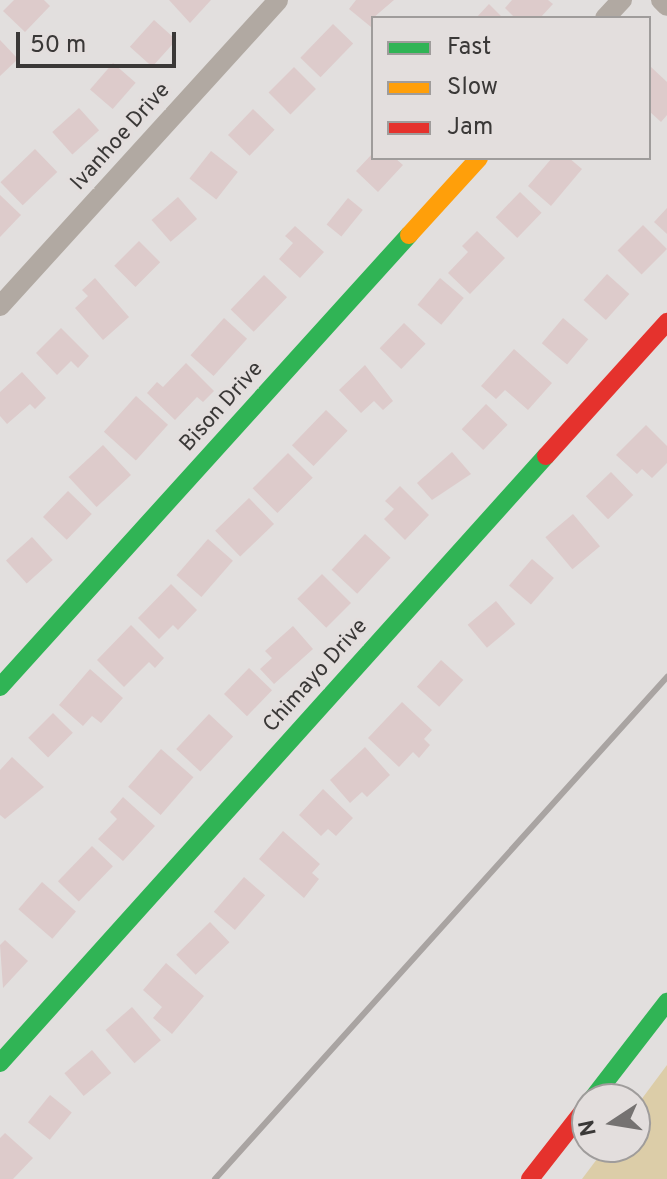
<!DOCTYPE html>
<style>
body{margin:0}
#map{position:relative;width:667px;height:1179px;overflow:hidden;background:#e2dfde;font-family:Overpass,sans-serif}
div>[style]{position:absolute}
.green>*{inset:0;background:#dccda8}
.building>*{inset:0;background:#ddcbcb;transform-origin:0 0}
.street>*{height:20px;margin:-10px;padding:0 10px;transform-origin:10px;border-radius:10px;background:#b1a9a2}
.fast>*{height:18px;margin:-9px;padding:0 9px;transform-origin:9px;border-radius:9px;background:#30b455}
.slow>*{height:18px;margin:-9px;padding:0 9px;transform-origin:9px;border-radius:9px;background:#ff9f0a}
.jam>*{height:18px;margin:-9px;padding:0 9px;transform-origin:9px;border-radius:9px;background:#e5322d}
.rail>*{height:6px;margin:-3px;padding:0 3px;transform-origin:3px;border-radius:3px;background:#a9a4a2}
span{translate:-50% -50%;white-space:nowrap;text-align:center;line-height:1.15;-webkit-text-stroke:7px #e3dedd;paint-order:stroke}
.street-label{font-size:22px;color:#3a3837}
.legend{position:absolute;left:371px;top:16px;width:280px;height:144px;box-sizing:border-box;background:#e3dedd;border:2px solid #9f9c9b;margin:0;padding:10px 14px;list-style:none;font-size:24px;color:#3a3837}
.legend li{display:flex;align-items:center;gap:16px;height:40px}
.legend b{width:40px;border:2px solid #9f9c9b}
.north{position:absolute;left:571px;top:1083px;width:80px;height:80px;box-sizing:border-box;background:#e3dedd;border:2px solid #9f9c9b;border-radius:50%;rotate:258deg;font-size:22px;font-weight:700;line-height:32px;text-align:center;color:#3a3837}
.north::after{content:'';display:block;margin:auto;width:28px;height:36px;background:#757271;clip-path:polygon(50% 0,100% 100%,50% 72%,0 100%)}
.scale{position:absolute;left:16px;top:32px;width:160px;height:36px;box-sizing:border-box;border:4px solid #3a3837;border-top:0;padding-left:10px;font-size:24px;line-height:28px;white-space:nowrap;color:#3a3837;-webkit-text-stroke:6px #e3dedd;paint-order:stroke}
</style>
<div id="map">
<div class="green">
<div style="clip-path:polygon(667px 1065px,667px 1179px,582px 1179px,606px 1147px,635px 1147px,635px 1108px)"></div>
</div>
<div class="building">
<div style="clip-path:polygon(14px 0,44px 0,50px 6px,25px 32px,3px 11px)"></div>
<div style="clip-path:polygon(169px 0,211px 0,190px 23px)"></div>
<div style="clip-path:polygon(356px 0,394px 0,373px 18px,371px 27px,349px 9px)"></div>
<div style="clip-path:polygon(512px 0,548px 0,553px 4px,540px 18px,515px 18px,505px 8px)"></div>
<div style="clip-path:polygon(489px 4px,503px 18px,476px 18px)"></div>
<div style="left:154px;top:20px;width:30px;height:36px;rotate:42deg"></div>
<div style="left:333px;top:24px;width:28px;height:47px;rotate:44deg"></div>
<div style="clip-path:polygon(0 40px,18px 59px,0 76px)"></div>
<div style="left:113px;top:63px;width:30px;height:35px;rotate:41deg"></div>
<div style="left:294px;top:67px;width:31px;height:36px;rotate:45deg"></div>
<div style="clip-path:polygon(651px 67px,667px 82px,667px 115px,661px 122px,649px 111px)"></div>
<div style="left:79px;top:108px;width:30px;height:36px;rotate:48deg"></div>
<div style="left:253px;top:109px;width:30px;height:36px;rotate:44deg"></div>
<div style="left:35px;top:149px;width:32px;height:48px;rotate:46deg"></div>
<div style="left:211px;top:151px;width:34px;height:35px;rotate:38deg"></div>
<div style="clip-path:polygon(373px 153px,373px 158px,395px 158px,403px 165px,378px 192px,356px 171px)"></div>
<div style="clip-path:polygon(552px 158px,569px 158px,582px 169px,551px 206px,528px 186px)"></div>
<div style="left:520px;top:192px;width:30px;height:35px;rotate:44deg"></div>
<div style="clip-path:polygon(0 195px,21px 215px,0 237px)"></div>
<div style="left:178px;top:197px;width:29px;height:35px;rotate:49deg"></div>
<div style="left:348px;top:198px;width:19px;height:34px;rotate:39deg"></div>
<div style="clip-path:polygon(667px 208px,667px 234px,654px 222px)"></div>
<div style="left:643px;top:225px;width:34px;height:36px;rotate:45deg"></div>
<div style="clip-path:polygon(295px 226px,324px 252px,300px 278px,279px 259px,293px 243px,285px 236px)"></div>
<div style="clip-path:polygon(477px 231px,505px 258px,470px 294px,448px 273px,468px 252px,462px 246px)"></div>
<div style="left:139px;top:241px;width:30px;height:35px;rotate:45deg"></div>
<div style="left:607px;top:274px;width:30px;height:35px;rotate:42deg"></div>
<div style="left:264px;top:275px;width:32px;height:48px;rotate:44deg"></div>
<div style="clip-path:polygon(95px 278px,129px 317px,103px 340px,75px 308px,88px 296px,82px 290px)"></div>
<div style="left:440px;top:278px;width:31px;height:35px;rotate:40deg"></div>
<div style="left:224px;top:318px;width:31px;height:50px;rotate:42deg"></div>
<div style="left:563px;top:318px;width:33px;height:33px;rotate:40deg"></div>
<div style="left:404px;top:323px;width:30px;height:35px;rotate:44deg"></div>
<div style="clip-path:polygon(61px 328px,89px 356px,78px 368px,71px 361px,57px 375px,36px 353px)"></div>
<div style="clip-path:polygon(514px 349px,552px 383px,528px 410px,505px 390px,496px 399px,481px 386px)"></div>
<div style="clip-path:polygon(186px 363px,214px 391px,203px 402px,197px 397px,175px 420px,147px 393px,157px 382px,163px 387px)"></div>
<div style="clip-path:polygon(365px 365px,393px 401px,383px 410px,374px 401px,361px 413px,339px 390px)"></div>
<div style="clip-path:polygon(22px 372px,46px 398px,35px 409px,30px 404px,7px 424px,0 416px,0 392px)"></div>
<div style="left:136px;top:396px;width:43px;height:48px;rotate:42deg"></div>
<div style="left:486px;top:404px;width:30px;height:35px;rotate:44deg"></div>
<div style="left:326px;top:410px;width:30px;height:49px;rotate:44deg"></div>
<div style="clip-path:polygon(646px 425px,667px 446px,667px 463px,652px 478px,642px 469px,637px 474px,616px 455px)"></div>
<div style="left:103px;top:445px;width:41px;height:47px;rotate:47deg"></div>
<div style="clip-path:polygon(452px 452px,471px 474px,432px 500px,417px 483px)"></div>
<div style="left:288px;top:453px;width:35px;height:50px;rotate:45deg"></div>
<div style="left:611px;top:472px;width:32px;height:35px;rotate:46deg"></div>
<div style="clip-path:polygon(400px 486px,429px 515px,405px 540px,384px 519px,394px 509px,385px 501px)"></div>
<div style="left:68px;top:491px;width:33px;height:36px;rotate:44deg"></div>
<div style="left:249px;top:498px;width:36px;height:47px;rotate:46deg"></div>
<div style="left:573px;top:514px;width:42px;height:36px;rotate:50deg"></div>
<div style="left:365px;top:534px;width:35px;height:49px;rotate:43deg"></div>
<div style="left:32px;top:537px;width:31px;height:35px;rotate:48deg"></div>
<div style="left:208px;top:539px;width:33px;height:48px;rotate:41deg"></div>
<div style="left:532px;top:559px;width:29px;height:35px;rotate:41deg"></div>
<div style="left:322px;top:574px;width:41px;height:35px;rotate:45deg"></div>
<div style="clip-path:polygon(171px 584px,197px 610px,178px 630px,173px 625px,159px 639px,138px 618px)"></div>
<div style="left:496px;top:601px;width:30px;height:37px;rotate:50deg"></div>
<div style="clip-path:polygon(131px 625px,164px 658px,155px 668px,149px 662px,124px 687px,97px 660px)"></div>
<div style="clip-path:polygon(293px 626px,313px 649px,274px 684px,260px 669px,272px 658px,265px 651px)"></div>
<div style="left:441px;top:660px;width:30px;height:36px;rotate:42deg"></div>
<div style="left:249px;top:668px;width:32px;height:36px;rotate:44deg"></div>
<div style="clip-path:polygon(90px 669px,123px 698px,101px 723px,92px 716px,83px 726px,59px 705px)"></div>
<div style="clip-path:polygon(402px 702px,432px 730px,424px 739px,430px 745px,419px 758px,413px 752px,399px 767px,368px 738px)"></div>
<div style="left:53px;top:713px;width:28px;height:35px;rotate:45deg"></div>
<div style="left:209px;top:714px;width:33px;height:48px;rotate:43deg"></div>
<div style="clip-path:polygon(365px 747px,390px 775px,367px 797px,362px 792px,350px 803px,330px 780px)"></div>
<div style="left:161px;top:749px;width:43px;height:50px;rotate:41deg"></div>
<div style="clip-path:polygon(12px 757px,44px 787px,5px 819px,0 815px,0 770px)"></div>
<div style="clip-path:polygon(323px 789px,353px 818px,336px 836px,328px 829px,321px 836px,299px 815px)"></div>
<div style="clip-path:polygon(123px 797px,155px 826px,123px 861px,98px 839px,117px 819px,110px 812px)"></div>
<div style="clip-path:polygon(283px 831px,320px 864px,312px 873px,319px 879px,304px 898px,259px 859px)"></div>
<div style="left:92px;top:846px;width:29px;height:49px;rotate:44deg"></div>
<div style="left:244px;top:877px;width:28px;height:46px;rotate:41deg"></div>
<div style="left:42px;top:882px;width:45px;height:36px;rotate:41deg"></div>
<div style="left:210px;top:922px;width:28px;height:47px;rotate:46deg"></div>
<div style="clip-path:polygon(5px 940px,28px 961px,3px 988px,0 945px)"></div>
<div style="clip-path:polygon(166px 963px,204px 996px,172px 1034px,153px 1018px,162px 1007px,143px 990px)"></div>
<div style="left:132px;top:1007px;width:44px;height:35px;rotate:49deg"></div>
<div style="left:92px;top:1050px;width:30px;height:36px;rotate:50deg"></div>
<div style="left:50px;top:1095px;width:28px;height:35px;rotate:39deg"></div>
<div style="clip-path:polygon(5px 1133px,33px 1158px,13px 1179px,0 1179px,0 1138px)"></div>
</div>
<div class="street">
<div style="left:661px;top:0;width:8px;rotate:45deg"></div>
<div style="left:605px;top:18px;width:25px;rotate:-47deg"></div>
<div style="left:0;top:306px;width:413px;rotate:-47.7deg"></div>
</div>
<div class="fast">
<div style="left:0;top:687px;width:610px;rotate:-47.86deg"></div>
<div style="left:0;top:1063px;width:816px;rotate:-48.03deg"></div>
<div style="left:592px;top:1099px;width:123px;rotate:-52.3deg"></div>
</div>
<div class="slow">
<div style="left:409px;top:235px;width:104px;rotate:-47.7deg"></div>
</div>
<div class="jam">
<div style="left:546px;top:456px;width:181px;rotate:-47.9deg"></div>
<div style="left:530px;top:1179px;width:93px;rotate:-52deg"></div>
</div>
<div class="rail">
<div style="left:215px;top:1179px;width:676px;rotate:-48deg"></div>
</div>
<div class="street-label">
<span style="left:121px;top:137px;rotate:-48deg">Ivanhoe Drive</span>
<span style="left:222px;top:407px;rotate:-48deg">Bison Drive</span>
<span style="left:316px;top:676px;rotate:-48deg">Chimayo Drive</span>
</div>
<ul class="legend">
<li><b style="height:10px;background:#30b455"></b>Fast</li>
<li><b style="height:10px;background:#ff9f0a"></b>Slow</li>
<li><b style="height:10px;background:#e5322d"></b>Jam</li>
</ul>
<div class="north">N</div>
<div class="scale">50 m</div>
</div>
